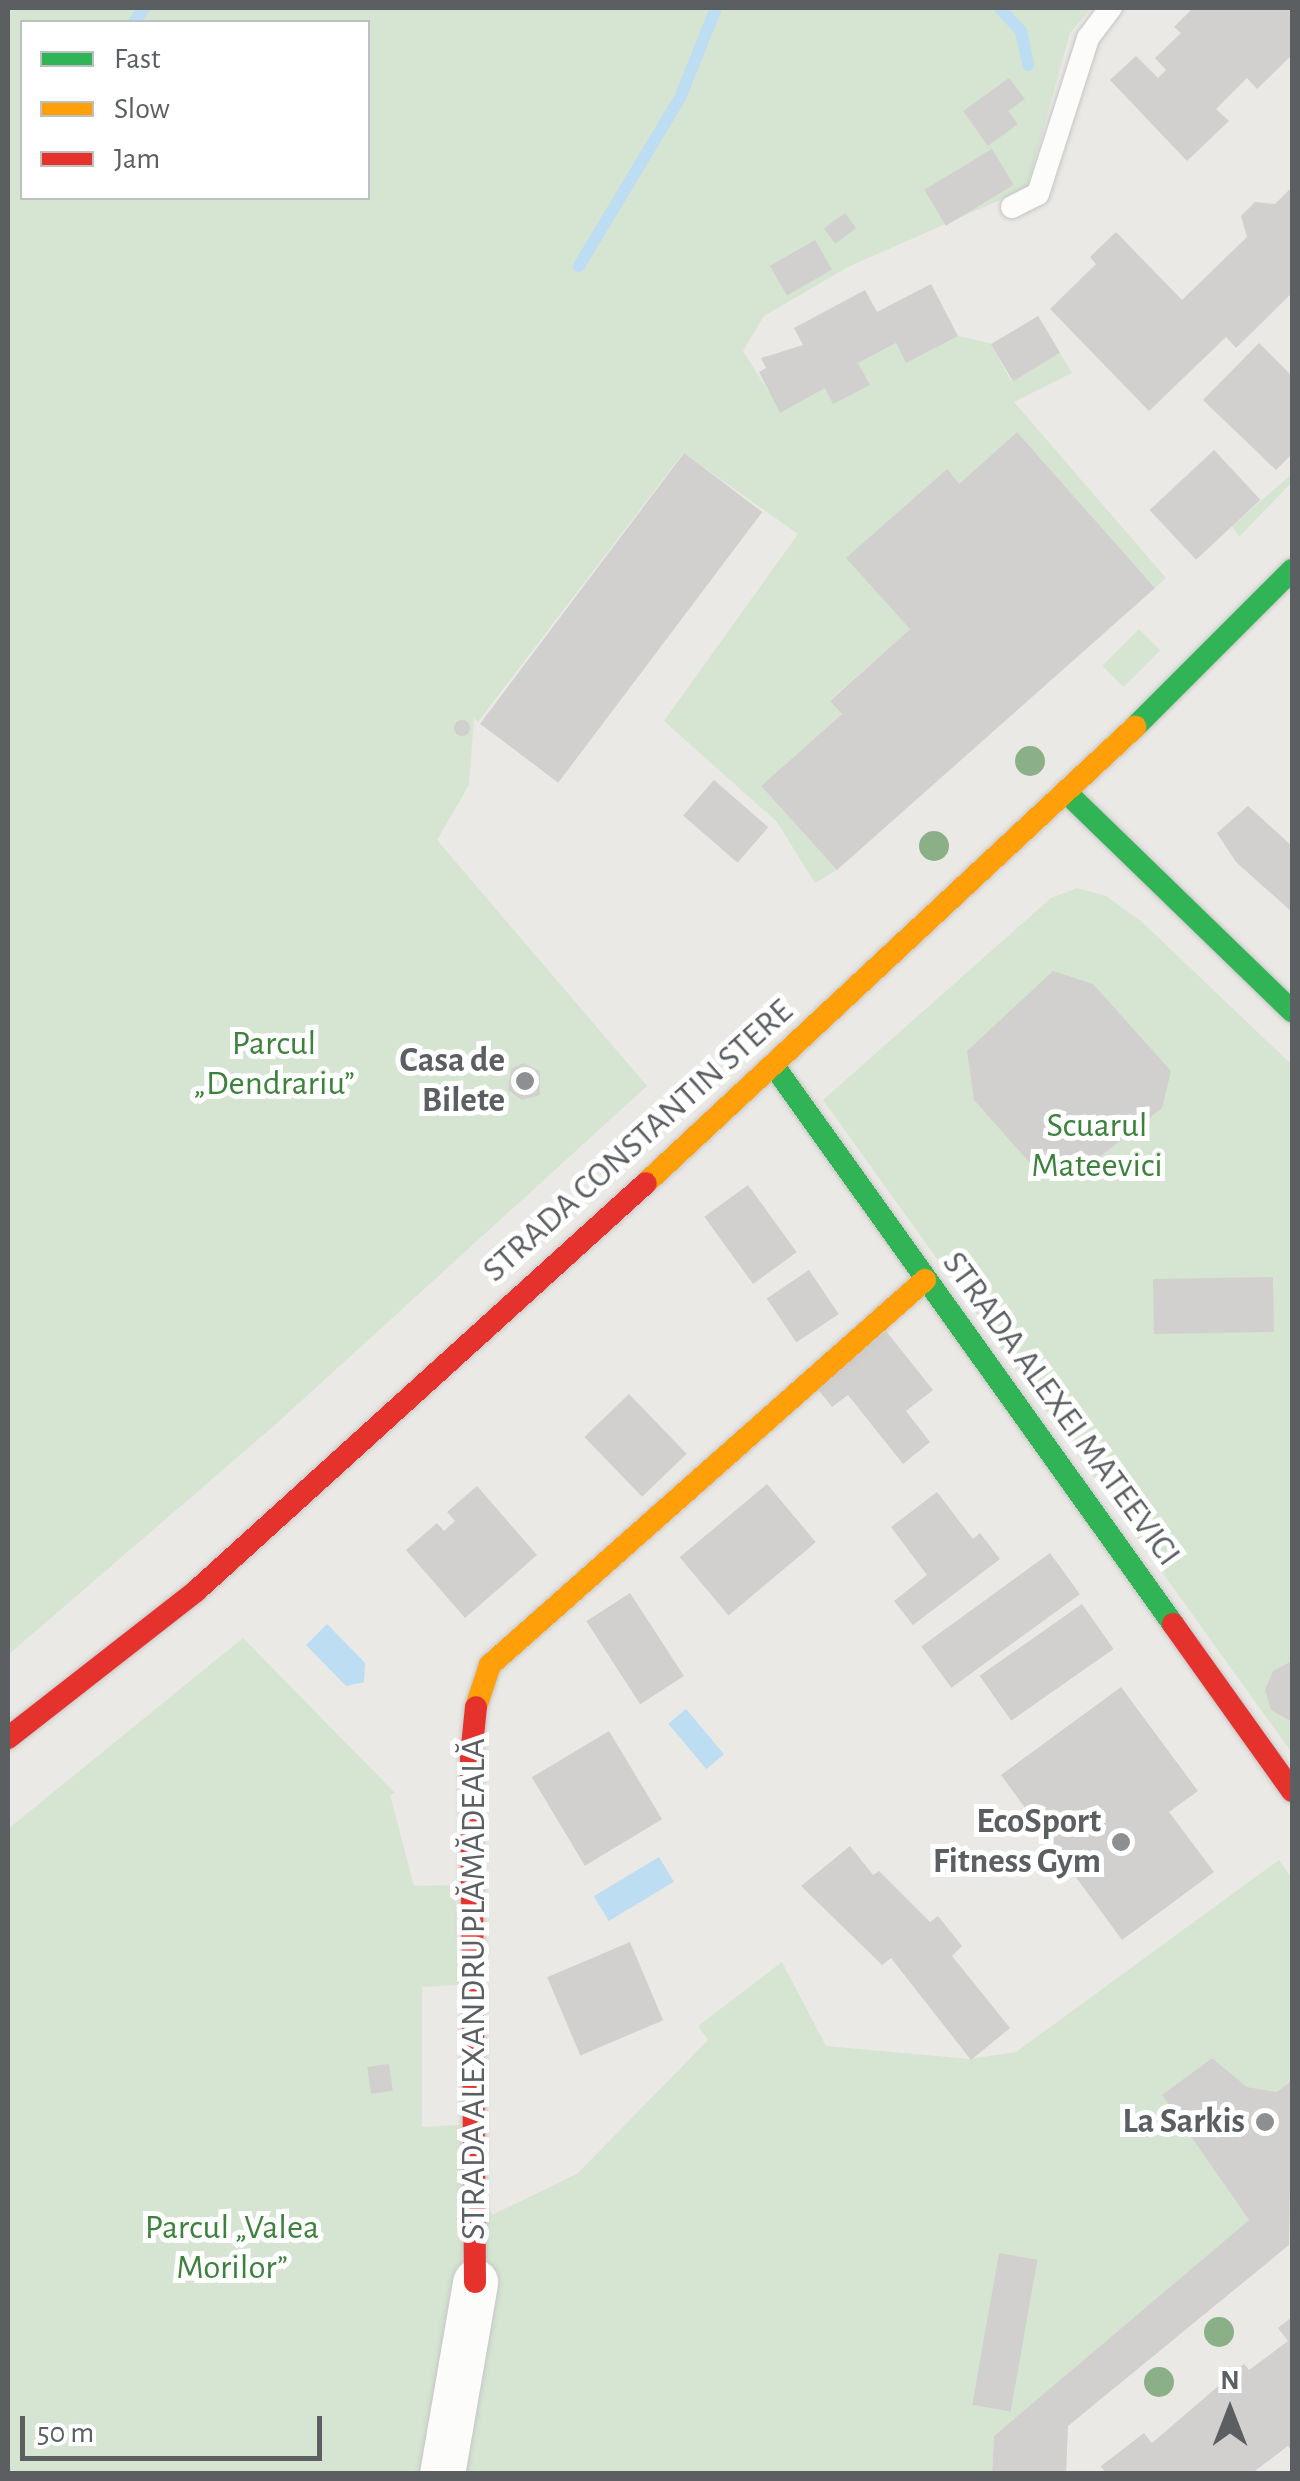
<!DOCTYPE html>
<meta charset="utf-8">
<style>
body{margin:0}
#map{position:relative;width:1300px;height:2481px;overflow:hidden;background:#ebe9e5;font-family:"Alegreya Sans",sans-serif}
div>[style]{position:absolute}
.green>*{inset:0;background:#d5e5d1;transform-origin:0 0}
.water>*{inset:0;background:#bcddf2;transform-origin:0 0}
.stream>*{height:12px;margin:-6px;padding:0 6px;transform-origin:6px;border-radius:6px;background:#bcddf2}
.building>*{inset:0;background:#d1d0ce;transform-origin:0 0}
.round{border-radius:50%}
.roads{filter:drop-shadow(0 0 2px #c6c6c6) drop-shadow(0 0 2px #c6c6c6)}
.lane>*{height:22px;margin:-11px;padding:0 11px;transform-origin:11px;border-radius:11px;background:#fcfcfb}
.street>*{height:45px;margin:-22.5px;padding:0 22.5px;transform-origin:22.5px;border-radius:22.5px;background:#fcfcfb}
.fast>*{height:22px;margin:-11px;padding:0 11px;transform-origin:11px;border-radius:11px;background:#30b455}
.slow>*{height:22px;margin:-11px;padding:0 11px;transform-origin:11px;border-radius:11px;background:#ff9f0a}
.jam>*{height:22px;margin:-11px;padding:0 11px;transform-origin:11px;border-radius:11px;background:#e5322d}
.trees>*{width:30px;height:30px;margin:-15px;border-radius:50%;background:#8bb088}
.dots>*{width:28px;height:28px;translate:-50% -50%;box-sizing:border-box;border:5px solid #fff;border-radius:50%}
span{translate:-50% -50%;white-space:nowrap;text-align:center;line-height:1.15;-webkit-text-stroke:10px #fff;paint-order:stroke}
.park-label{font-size:35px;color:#3c813c}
.poi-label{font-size:35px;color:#5b5f62;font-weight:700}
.right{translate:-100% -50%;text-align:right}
.street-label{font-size:35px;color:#5b5f62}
.frame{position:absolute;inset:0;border:10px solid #5b5f62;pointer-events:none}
.legend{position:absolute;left:20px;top:20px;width:350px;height:180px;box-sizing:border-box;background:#fff;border:2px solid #bdbfc0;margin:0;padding:12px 18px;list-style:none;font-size:30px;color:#5b5f62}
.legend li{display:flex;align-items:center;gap:20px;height:50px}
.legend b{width:50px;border:2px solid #bdbfc0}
.north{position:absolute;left:1180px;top:2361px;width:100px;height:100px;-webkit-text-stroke:8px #fff;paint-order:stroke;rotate:0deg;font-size:28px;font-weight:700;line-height:40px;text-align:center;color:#5b5f62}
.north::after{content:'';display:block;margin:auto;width:35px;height:45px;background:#5b5f62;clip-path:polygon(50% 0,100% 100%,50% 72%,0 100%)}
.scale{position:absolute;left:20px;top:2416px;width:302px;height:45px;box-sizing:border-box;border:5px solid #5b5f62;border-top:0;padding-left:12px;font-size:30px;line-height:35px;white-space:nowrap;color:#5b5f62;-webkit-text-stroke:8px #fff;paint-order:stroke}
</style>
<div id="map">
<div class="green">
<div style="clip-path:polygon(evenodd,8px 8px,1091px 8px,1070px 33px,1027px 188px,848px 267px,764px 316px,743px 351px,779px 408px,825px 388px,833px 403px,858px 363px,896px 343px,906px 362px,958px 336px,990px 343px,1011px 381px,1060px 353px,1072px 373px,1014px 402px,1166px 578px,1155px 588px,1017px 432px,959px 484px,946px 470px,847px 558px,910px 629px,830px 700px,842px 714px,761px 786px,837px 870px,815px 883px,777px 822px,664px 721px,798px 534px,683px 453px,478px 722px,474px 718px,469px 785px,437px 840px,647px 1086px,276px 1424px,8px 1655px,8px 8px,22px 22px,368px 22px,368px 198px,22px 198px,22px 22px)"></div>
<div style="clip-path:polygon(1292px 474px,1292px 482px,1239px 537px,1232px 526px)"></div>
<div style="left:1139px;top:629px;width:30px;height:52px;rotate:45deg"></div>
<div style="clip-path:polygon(1077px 888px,1106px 896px,1142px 922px,1292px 1065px,1292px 1753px,823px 1100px,1051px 898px)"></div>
<div style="clip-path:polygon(243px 1638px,395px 1793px,390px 1795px,414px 1886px,455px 1885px,459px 1985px,422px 1987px,422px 2127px,461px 2125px,492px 2215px,577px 2174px,708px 2040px,698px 2026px,782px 1962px,826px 2046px,970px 2059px,1016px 2052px,1279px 1860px,1292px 1879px,1292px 2080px,1277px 2092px,1247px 2087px,1212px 2058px,1162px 2095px,1249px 2220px,994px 2436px,992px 2473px,8px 2474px,8px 1829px)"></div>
</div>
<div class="water">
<div style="clip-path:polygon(327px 1624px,365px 1663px,364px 1682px,346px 1686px,306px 1645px)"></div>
<div style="left:686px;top:1709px;width:59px;height:23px;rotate:50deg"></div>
<div style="left:659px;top:1857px;width:29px;height:76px;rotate:59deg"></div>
</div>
<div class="stream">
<div style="left:1000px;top:8px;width:31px;rotate:48deg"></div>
<div style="left:1021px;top:31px;width:35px;rotate:78deg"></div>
<div style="left:134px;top:22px;width:17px;rotate:-54deg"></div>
<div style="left:579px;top:266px;width:196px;rotate:-59deg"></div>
<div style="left:680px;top:98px;width:97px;rotate:-68.2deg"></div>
</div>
<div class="building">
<div style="clip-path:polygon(1193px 8px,1292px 8px,1292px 55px,1257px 89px,1247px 78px,1216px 109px,1229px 121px,1187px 161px,1110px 80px,1136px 56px,1158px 78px,1166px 70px,1155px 58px,1181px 33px,1174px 27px)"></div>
<div style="clip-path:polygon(1009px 78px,1025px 99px,1008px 111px,1018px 124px,988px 146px,963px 111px)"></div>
<div style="left:992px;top:149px;width:42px;height:79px;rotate:59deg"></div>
<div style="clip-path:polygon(1292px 187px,1292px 293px,1236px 348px,1226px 337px,1149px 411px,1050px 309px,1096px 264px,1090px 257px,1116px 232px,1182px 300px,1247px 237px,1241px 216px,1255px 202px,1275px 204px)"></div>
<div style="left:845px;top:213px;width:19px;height:26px;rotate:54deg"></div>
<div style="left:815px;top:240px;width:34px;height:52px;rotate:60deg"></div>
<div style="clip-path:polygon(931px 284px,958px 336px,906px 363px,896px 343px,858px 363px,870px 385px,833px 404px,825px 388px,780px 413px,759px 372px,766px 368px,761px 358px,803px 345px,794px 328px,865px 290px,877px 312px)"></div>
<div style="left:1038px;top:316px;width:43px;height:55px;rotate:59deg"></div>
<div style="clip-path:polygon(1259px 343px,1292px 376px,1292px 454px,1276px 470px,1203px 400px)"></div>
<div style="clip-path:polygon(1017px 432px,1155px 588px,837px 870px,761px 786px,842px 714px,830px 701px,910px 629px,846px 558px,947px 469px,959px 484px)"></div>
<div style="left:1214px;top:450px;width:68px;height:88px;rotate:47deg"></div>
<div style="left:684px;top:453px;width:98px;height:339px;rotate:37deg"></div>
<div class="round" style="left:454px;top:720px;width:16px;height:16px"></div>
<div style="left:714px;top:780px;width:72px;height:47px;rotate:41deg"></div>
<div style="clip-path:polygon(1248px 806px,1292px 846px,1292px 912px,1236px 862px,1217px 833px)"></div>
<div style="clip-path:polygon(1053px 971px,1093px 984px,1171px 1071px,1162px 1108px,1075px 1176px,1031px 1164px,974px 1100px,967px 1051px)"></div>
<div style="clip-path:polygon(523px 1063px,540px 1071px,540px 1095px,522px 1100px,508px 1090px,511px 1069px)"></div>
<div style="left:748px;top:1185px;width:83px;height:54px;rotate:54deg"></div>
<div style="left:809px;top:1270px;width:53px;height:51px;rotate:56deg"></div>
<div style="left:1273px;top:1277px;width:55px;height:120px;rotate:89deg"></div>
<div style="clip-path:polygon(886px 1331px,933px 1390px,906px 1411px,930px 1442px,903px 1464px,848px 1395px,832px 1407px,816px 1387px)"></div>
<div style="left:629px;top:1394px;width:83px;height:62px;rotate:46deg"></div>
<div style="left:767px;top:1484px;width:76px;height:114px;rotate:50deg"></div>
<div style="clip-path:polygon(477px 1486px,537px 1555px,465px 1618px,406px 1550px,437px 1523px,444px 1531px,455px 1521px,447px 1512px)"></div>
<div style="clip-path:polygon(937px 1492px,973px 1539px,980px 1533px,1000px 1559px,913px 1625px,894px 1601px,927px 1575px,891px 1527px)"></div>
<div style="left:1050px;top:1553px;width:51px;height:159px;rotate:54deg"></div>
<div style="left:630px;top:1593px;width:99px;height:52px;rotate:57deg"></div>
<div style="left:1082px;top:1604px;width:55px;height:125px;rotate:55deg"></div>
<div style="clip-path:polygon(1290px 1662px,1292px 1662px,1292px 1722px,1271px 1710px,1265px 1690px,1273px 1671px)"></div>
<div style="clip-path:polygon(1121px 1687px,1198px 1791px,1169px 1812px,1214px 1872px,1122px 1940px,1001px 1775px)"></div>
<div style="left:609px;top:1731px;width:103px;height:90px;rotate:59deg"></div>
<div style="clip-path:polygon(850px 1846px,873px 1875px,879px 1871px,930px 1922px,938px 1916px,962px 1946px,952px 1956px,1010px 2028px,971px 2060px,891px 1958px,882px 1965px,801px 1886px)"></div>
<div style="left:630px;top:1942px;width:85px;height:90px;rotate:67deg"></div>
<div style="clip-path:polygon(1212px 2058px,1247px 2087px,1277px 2092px,1292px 2080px,1289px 2245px,1068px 2426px,1066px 2474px,992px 2474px,994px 2436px,1249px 2220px,1162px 2095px)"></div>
<div style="left:389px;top:2064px;width:27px;height:22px;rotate:82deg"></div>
<div style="left:999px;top:2253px;width:39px;height:154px;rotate:10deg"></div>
<div style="clip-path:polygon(1292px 2317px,1292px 2452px,1288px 2446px,1251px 2474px,1106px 2474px,1101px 2466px,1144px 2433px,1152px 2443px,1244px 2364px,1249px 2370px,1288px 2341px,1278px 2328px)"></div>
</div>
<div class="roads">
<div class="lane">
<div style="left:1012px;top:207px;width:29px;rotate:-27deg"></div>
<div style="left:1038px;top:194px;width:164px;rotate:-72.2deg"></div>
<div style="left:1088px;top:38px;width:38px;rotate:-53deg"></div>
</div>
<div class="street">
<div style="left:442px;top:2474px;width:195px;rotate:-80.2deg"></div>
</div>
<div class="fast">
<div style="left:1135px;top:727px;width:222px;rotate:-45deg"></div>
<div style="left:1068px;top:794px;width:312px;rotate:44.1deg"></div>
<div style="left:774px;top:1066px;width:686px;rotate:54.43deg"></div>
</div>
<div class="slow">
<div style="left:646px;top:1183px;width:669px;rotate:-43deg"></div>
<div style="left:476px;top:1707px;width:44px;rotate:-71.6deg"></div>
<div style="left:490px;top:1665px;width:581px;rotate:-41.51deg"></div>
</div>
<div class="jam">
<div style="left:1173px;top:1624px;width:205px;rotate:54.5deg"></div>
<div style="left:8px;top:1738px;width:239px;rotate:-38deg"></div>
<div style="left:196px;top:1591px;width:607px;rotate:-42.2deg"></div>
<div style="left:475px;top:2282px;width:526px;rotate:-90.44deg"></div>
<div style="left:471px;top:1756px;width:49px;rotate:-84.2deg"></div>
</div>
</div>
<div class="trees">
<div style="left:1030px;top:761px"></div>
<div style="left:934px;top:846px"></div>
<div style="left:1219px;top:2332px"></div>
<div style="left:1159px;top:2382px"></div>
</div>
<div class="dots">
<div style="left:525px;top:1081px;background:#8d8f90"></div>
<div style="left:1121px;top:1842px;background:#8d8f90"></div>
<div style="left:1265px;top:2122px;background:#8d8f90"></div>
</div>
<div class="park-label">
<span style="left:274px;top:1064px">Parcul<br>„Dendrariu”</span>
<span style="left:1097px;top:1146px">Scuarul<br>Mateevici</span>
<span style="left:232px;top:2248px">Parcul „Valea<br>Morilor”</span>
</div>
<div class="poi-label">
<span class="right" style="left:505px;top:1081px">Casa de<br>Bilete</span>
<span class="right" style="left:1101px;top:1842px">EcoSport<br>Fitness Gym</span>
<span class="right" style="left:1245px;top:2122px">La Sarkis</span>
</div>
<div class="street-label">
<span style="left:638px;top:1141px;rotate:-42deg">STRADA CONSTANTIN STERE</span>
<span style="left:1061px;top:1409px;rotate:54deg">STRADA ALEXEI MATEEVICI</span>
<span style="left:474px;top:1989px;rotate:-90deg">STRADA ALEXANDRU PLĂMĂDEALĂ</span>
</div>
<div class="frame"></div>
<ul class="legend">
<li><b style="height:12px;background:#30b455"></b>Fast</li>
<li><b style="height:12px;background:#ff9f0a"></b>Slow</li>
<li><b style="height:12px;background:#e5322d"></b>Jam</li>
</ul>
<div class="north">N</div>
<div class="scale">50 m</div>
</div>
